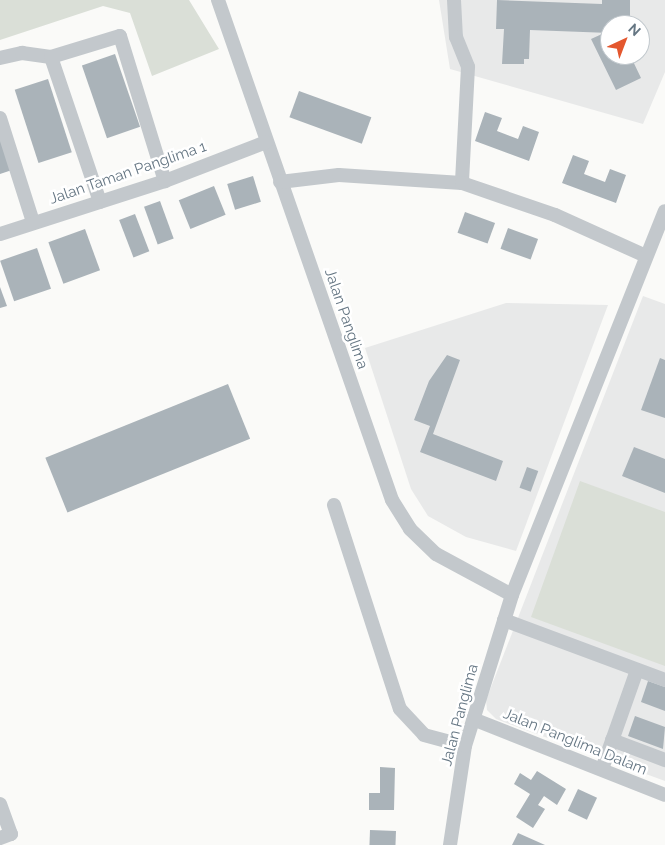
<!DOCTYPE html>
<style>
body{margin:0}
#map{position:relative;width:665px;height:845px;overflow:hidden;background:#fafaf8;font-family:Raleway,sans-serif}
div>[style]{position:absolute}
.built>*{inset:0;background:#e8e9e9}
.green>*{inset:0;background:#dadfd7}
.building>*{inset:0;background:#aab3b9;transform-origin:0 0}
.minor>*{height:14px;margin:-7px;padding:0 7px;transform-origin:7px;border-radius:7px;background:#c3c8cc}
span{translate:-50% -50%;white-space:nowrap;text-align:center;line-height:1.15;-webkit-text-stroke:5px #fff;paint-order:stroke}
.street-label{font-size:15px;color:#657683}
.north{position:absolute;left:600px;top:15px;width:50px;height:50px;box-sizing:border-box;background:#fff;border:1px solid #c1c8cd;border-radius:50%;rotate:43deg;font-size:14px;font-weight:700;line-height:20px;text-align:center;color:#657683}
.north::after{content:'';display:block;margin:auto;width:18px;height:22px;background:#e4572e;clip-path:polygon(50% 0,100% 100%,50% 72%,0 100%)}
</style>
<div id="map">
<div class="built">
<div style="clip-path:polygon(evenodd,439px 0,665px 0,665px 72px,643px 124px,450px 69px,439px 0,610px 25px,640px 25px,640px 55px,610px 55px,610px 25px)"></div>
<div style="clip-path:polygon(643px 296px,665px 304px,665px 781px,496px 719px,487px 710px,486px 700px)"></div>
<div style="clip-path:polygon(506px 303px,608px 305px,516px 551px,466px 537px,428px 516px,411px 489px,365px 348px)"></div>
</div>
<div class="green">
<div style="clip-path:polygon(0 0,189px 0,219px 49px,152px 76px,130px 13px,103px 6px,0 40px)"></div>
<div style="clip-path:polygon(580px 481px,665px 512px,665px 666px,531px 617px)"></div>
</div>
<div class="building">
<div style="clip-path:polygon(497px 0,602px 4px,602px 0,630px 0,630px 25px,610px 25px,610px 33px,530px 30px,529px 59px,524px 59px,524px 64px,502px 64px,504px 29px,496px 29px)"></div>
<div style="clip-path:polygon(602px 34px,606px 42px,610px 40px,610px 55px,630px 55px,641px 78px,616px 90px,591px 39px)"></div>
<div style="left:115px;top:54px;width:77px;height:35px;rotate:71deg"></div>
<div style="left:48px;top:79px;width:77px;height:35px;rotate:72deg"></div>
<div style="left:299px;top:91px;width:77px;height:28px;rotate:20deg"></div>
<div style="clip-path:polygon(485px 112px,502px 118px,497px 131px,518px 139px,523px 126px,539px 132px,529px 161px,475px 141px)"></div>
<div style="clip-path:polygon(0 138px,15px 169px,0 174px)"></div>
<div style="clip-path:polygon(573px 155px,589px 161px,584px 174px,605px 182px,610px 169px,626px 175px,616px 203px,562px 183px)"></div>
<div style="left:253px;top:176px;width:27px;height:27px;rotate:73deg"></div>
<div style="left:214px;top:186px;width:31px;height:38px;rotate:68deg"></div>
<div style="left:160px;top:201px;width:40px;height:17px;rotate:70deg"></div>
<div style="left:465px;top:212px;width:32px;height:22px;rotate:20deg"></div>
<div style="left:135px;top:214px;width:40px;height:17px;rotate:69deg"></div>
<div style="left:508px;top:228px;width:32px;height:22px;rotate:20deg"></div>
<div style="left:85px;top:229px;width:44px;height:39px;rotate:70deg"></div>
<div style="left:37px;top:248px;width:43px;height:39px;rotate:71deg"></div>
<div style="clip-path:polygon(0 287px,7px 306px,0 308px)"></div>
<div style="clip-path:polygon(447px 355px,460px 360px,433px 434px,503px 461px,496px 481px,420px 452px,430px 426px,414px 420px,429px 381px)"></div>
<div style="clip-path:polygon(660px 358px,665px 360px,665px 418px,641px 410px)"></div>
<div style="left:228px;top:384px;width:59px;height:197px;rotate:68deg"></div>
<div style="clip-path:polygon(634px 447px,665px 459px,665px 493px,622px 476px)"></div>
<div style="left:527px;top:467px;width:12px;height:22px;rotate:20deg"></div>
<div style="clip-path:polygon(648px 681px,665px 687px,665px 711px,641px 702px)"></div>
<div style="clip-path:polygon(635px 716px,665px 727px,663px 749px,628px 736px)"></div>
<div style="clip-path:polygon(380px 767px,395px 768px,394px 810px,369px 810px,369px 793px,380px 793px)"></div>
<div style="clip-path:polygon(537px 771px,566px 789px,557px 805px,544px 796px,538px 805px,545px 809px,533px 828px,516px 817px,530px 794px,514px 784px,520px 773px,531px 780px)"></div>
<div style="left:578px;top:789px;width:21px;height:24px;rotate:25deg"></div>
<div style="left:370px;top:830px;width:26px;height:15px;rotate:2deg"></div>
<div style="clip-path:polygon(518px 833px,545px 845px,512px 845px)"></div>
</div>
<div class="minor">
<div style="left:218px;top:0;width:529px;rotate:70.81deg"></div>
<div style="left:392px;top:500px;width:34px;rotate:58deg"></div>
<div style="left:410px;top:529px;width:36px;rotate:44deg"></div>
<div style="left:436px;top:554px;width:86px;rotate:28.3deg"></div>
<div style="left:454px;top:0;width:37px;rotate:87deg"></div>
<div style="left:456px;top:37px;width:32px;rotate:68deg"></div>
<div style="left:468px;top:67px;width:116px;rotate:93deg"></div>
<div style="left:51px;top:57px;width:153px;rotate:71.3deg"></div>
<div style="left:0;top:58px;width:23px;rotate:-13deg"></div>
<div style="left:22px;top:53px;width:29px;rotate:8deg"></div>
<div style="left:51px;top:57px;width:72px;rotate:-16.9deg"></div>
<div style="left:120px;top:36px;width:152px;rotate:72.8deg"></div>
<div style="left:0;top:118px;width:109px;rotate:72.4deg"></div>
<div style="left:280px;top:182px;width:59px;rotate:-6.8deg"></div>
<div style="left:339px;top:175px;width:123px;rotate:3.7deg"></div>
<div style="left:462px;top:183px;width:98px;rotate:19deg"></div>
<div style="left:555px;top:215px;width:100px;rotate:24.3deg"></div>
<div style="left:0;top:234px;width:173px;rotate:-17.8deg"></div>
<div style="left:165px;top:181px;width:108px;rotate:-21.1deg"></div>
<div style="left:334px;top:505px;width:214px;rotate:72.1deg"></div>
<div style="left:400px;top:709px;width:35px;rotate:47deg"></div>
<div style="left:424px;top:735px;width:42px;rotate:15deg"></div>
<div style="left:504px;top:620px;width:172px;rotate:20.4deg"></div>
<div style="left:473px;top:719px;width:206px;rotate:21.6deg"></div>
<div style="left:612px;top:740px;width:57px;rotate:20.7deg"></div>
<div style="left:602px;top:769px;width:105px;rotate:-70.5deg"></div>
<div style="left:0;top:804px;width:32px;rotate:70deg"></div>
<div style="left:11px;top:834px;width:12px;rotate:160deg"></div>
<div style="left:450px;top:845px;width:100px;rotate:-81.4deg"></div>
<div style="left:465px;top:746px;width:158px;rotate:-72.7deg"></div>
<div style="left:512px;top:595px;width:413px;rotate:-68.3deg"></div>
</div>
<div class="street-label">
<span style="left:128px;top:173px;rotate:-19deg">Jalan Taman Panglima 1</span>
<span style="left:346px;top:319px;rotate:71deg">Jalan Panglima</span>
<span style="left:460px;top:715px;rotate:-75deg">Jalan Panglima</span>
<span style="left:575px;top:742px;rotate:22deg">Jalan Panglima Dalam</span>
</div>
<div class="north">N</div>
</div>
